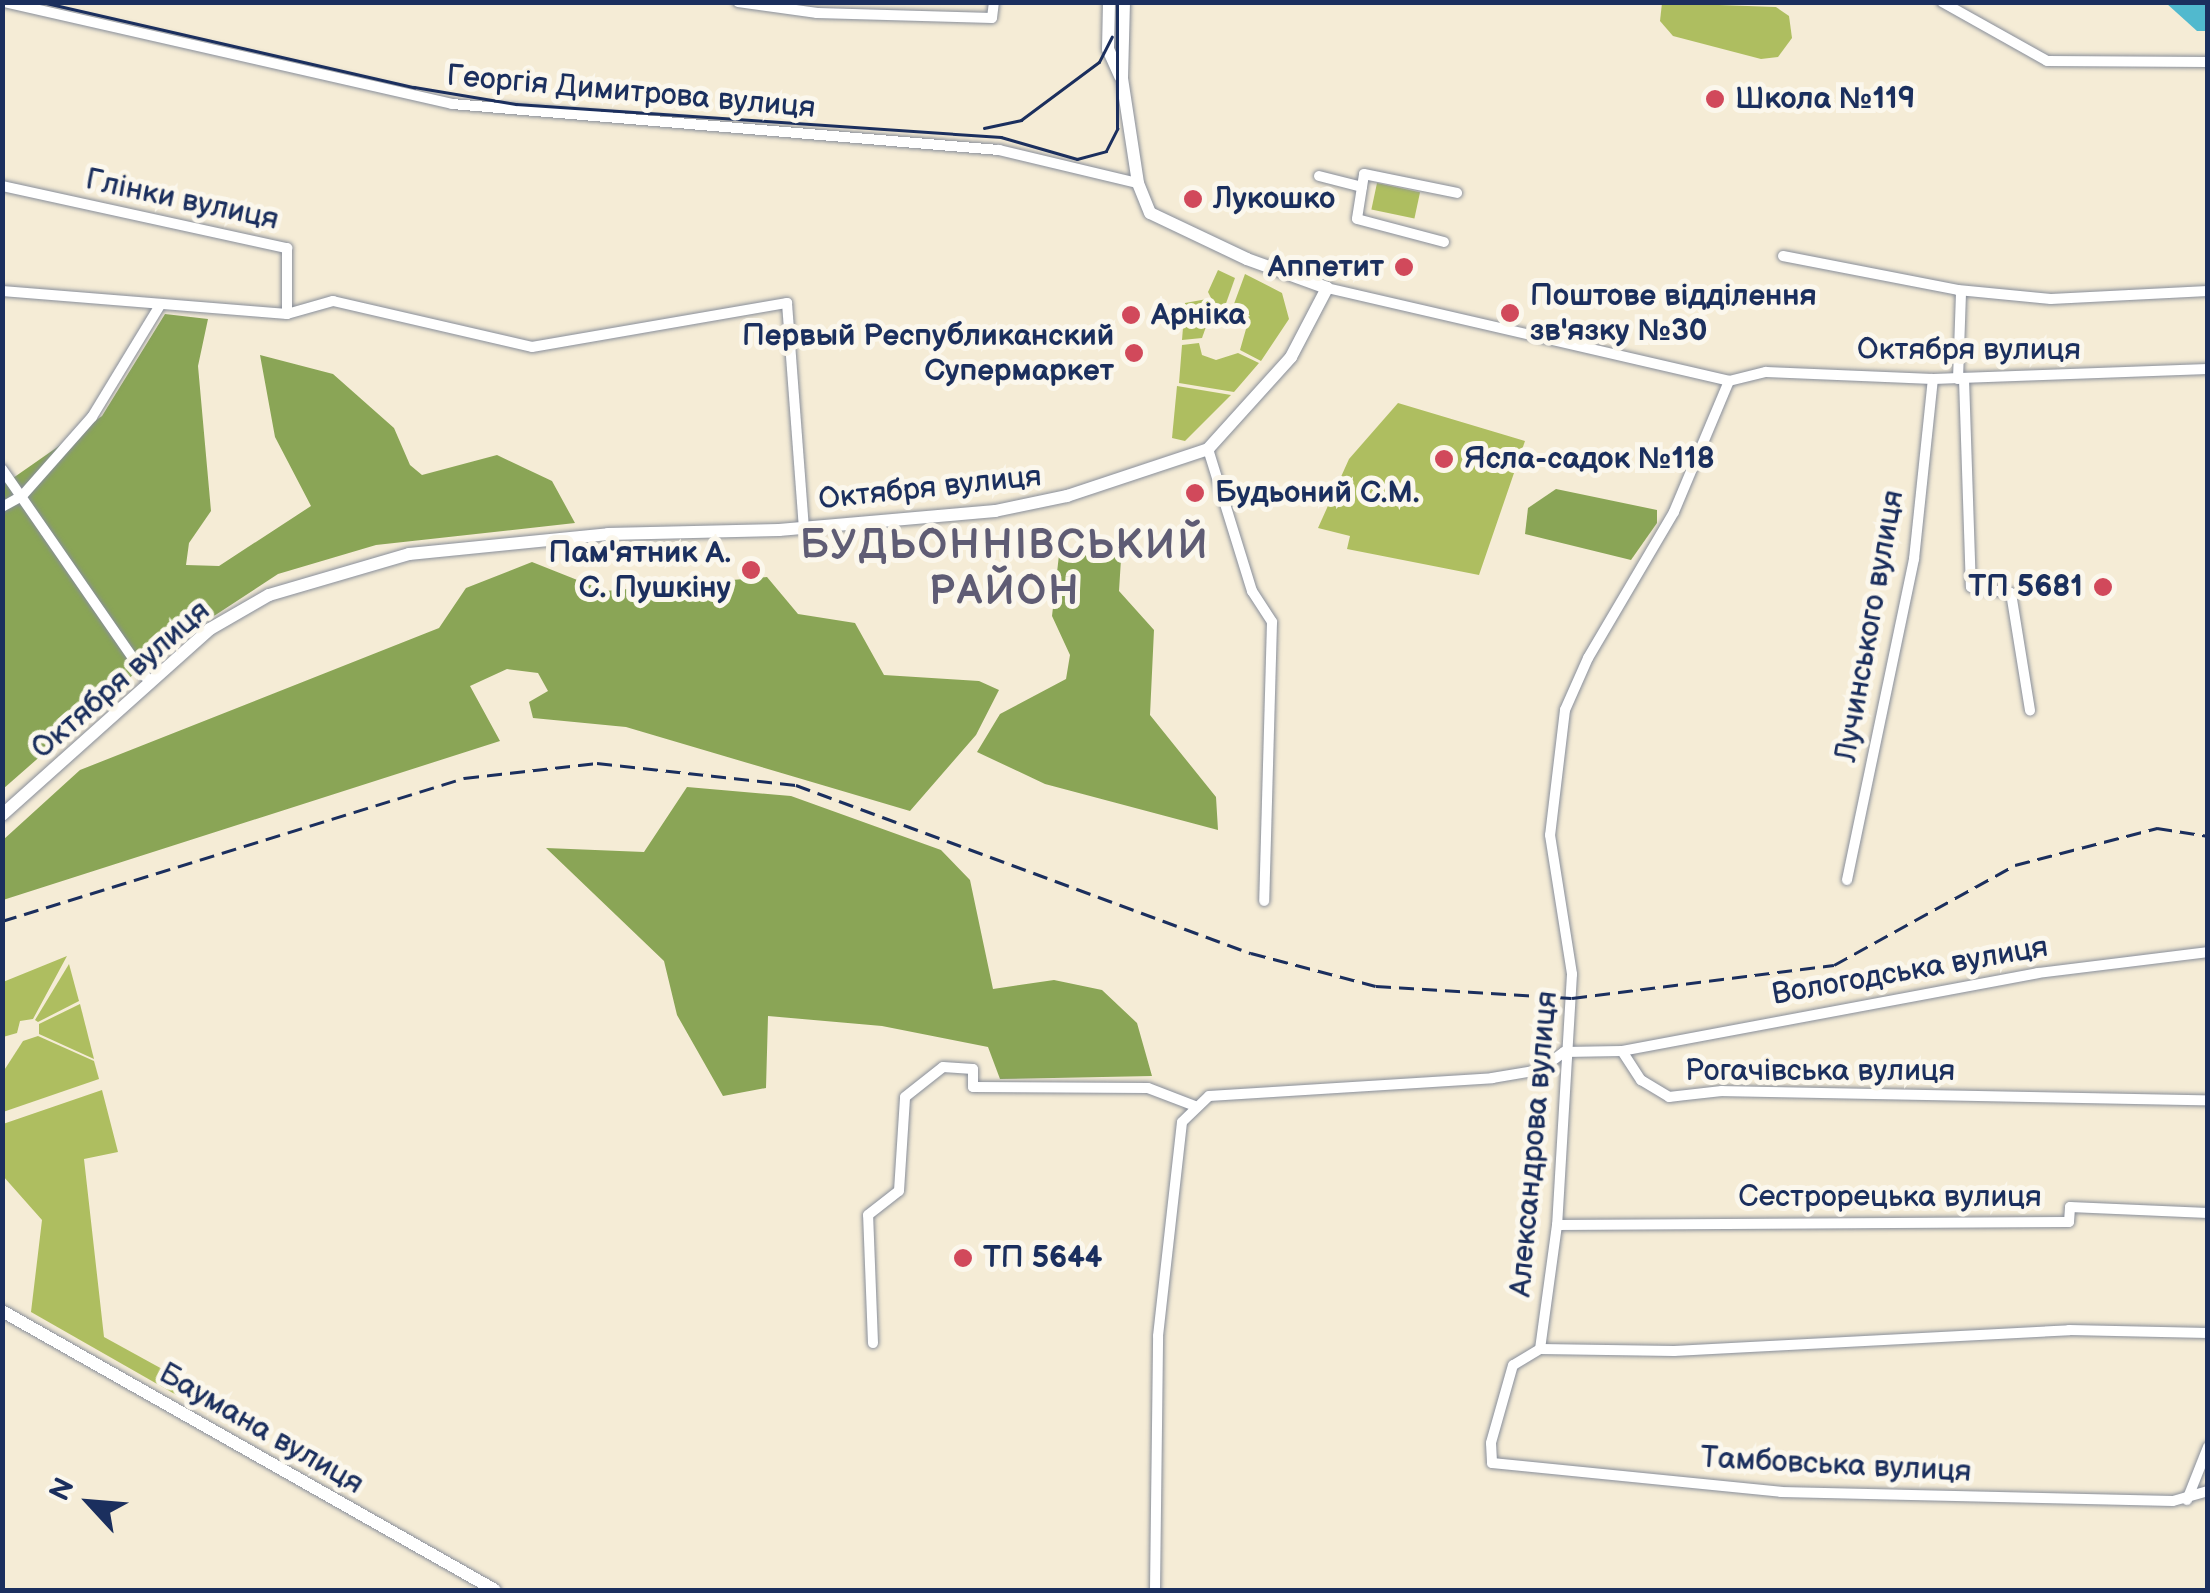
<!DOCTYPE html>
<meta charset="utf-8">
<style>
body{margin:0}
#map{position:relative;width:2210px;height:1593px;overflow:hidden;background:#f5ecd6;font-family:"Balsamiq Sans",sans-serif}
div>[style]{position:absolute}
.green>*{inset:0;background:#aebe60;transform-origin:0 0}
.forest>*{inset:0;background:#8aa556}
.water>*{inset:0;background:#51b9ce}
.roads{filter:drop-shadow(0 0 2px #888e9a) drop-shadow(0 0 2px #888e9a)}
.minor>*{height:10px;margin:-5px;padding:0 5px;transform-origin:5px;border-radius:5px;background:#fff}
.major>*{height:12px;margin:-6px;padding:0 6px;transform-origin:6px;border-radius:6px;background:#fff}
.tram>*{height:2.5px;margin:-1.25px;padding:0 1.25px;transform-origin:1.25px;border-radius:1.25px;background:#1b2f5e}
.rail>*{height:2.5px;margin-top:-1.25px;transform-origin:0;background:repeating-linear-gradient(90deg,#1b2f5e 0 15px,transparent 0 23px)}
.dots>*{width:28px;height:28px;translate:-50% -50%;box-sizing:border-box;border:5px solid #fbf7ec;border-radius:50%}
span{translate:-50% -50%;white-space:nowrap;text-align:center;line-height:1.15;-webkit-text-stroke:10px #fbf7ec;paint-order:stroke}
.street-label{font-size:30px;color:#1b2f5e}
.poi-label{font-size:30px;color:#1b2f5e;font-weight:700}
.left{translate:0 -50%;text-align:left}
.right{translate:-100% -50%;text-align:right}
.district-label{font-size:40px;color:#5f5c74;font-weight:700;letter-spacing:2.5px}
.frame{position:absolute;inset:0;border:5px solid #1b2f5e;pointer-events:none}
.north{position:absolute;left:40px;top:1453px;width:100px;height:100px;-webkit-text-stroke:8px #fbf7ec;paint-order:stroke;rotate:296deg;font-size:28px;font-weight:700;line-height:40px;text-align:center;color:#1b2f5e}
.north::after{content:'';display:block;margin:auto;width:35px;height:45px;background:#1b2f5e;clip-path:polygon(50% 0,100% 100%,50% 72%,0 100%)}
</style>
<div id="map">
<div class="green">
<div style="clip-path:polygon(1662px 3px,1776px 7px,1789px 16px,1792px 38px,1778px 57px,1761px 59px,1673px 36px,1660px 21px)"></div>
<div style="left:1377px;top:183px;width:44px;height:27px;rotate:12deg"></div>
<div style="clip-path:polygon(1218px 270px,1235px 278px,1224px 309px,1216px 308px,1208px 292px)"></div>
<div style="clip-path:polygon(1245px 274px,1282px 293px,1289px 319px,1261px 361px,1240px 350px,1246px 329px,1231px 312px)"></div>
<div style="clip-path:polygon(1207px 299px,1212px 310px,1202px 338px,1182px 340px,1185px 303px)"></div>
<div style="clip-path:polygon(1199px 343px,1202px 355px,1216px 360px,1238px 353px,1259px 363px,1234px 392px,1179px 383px,1182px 345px)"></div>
<div style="clip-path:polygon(1177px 386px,1231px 395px,1185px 441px,1172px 438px)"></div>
<div style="clip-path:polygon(1398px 403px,1525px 441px,1479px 575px,1347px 549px,1350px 536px,1318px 528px,1349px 459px)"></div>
<div style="clip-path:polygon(67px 956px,33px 1019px,20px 1021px,17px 1033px,3px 1037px,3px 982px)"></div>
<div style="clip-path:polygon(69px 964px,79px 1001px,38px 1022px,35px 1020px)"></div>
<div style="clip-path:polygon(80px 1004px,94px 1059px,39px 1034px,39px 1024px)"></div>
<div style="clip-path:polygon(38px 1036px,94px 1061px,99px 1079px,3px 1112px,3px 1072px,23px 1041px)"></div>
<div style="clip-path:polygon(102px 1090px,118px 1152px,84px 1159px,104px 1337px,204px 1392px,180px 1397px,31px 1312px,42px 1220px,3px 1176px,3px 1124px)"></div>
</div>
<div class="forest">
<div style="clip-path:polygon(165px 314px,208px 319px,198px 366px,211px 511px,189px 543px,186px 565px,219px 566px,311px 506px,275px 437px,260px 355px,333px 374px,394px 428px,410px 465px,422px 475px,497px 455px,552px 481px,575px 523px,376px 545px,278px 574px,159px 652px,3px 789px,3px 485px,102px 416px)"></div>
<div style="clip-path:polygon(1556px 489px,1657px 510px,1657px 523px,1631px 560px,1525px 534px,1528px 508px)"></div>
<div style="clip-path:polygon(1122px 543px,1119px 591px,1154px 630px,1150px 715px,1216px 797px,1218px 830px,1045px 784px,977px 752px,1000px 714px,1066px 679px,1070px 655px,1052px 616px,1059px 555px)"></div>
<div style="clip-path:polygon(532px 562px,605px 591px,767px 577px,798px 614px,855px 623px,884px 675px,979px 681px,999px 690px,976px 735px,910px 811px,626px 727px,533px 718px,529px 702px,548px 691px,538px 673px,507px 669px,470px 686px,500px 741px,3px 900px,3px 840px,80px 770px,439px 628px,466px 588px)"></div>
<div style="clip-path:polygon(687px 787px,791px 796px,941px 850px,970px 880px,993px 989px,1054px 980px,1102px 990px,1137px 1023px,1152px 1076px,1000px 1079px,988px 1047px,882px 1026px,768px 1016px,766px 1088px,723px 1096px,677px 1015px,664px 961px,546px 848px,644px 852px)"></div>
</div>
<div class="water">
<div style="clip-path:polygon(2166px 3px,2207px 3px,2207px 31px,2197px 31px)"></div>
</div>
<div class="roads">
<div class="minor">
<div style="left:4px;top:2px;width:459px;rotate:12.8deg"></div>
<div style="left:452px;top:104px;width:549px;rotate:4.81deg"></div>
<div style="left:999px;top:150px;width:143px;rotate:13.4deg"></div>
<div style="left:738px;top:2px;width:80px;rotate:7.9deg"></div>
<div style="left:817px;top:13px;width:175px;rotate:1.6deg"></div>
<div style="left:992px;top:18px;width:16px;rotate:-83deg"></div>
<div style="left:1942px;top:2px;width:120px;rotate:29.3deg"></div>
<div style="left:2047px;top:61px;width:161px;rotate:0.4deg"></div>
<div style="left:1319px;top:176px;width:44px;rotate:14.3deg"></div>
<div style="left:1362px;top:187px;width:32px;rotate:99deg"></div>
<div style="left:1357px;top:219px;width:90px;rotate:14.8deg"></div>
<div style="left:2px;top:186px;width:292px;rotate:12.3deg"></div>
<div style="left:287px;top:248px;width:66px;rotate:90deg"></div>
<div style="left:1362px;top:187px;width:13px;rotate:-81deg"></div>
<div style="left:1364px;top:174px;width:95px;rotate:11.5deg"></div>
<div style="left:1783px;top:256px;width:178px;rotate:11deg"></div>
<div style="left:1958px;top:290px;width:93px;rotate:5.5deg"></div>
<div style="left:2051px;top:299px;width:157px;rotate:-2.9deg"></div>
<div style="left:1327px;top:288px;width:413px;rotate:13deg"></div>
<div style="left:1729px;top:381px;width:38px;rotate:-14deg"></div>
<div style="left:1766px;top:372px;width:167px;rotate:2.4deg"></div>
<div style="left:1933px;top:379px;width:275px;rotate:-2.1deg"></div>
<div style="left:2px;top:291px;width:286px;rotate:4.6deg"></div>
<div style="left:287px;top:314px;width:48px;rotate:-15.8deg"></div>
<div style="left:333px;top:301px;width:204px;rotate:13deg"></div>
<div style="left:532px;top:347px;width:259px;rotate:-9.8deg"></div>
<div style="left:787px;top:303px;width:225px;rotate:85.7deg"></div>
<div style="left:1958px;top:379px;width:88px;rotate:-88deg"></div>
<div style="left:1964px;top:379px;width:208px;rotate:88.1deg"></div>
<div style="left:1971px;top:587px;width:40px;rotate:8.5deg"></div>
<div style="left:2011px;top:593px;width:119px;rotate:80.8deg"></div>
<div style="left:1729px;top:381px;width:142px;rotate:112.8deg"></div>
<div style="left:1674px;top:512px;width:169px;rotate:120.5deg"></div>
<div style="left:1588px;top:658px;width:57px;rotate:113.9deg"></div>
<div style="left:1565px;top:710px;width:126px;rotate:96.8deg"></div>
<div style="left:1550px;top:835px;width:141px;rotate:81deg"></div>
<div style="left:1572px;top:974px;width:251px;rotate:93.4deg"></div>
<div style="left:1557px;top:1225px;width:125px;rotate:97.8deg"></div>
<div style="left:1540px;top:1349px;width:31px;rotate:149deg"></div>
<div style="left:1513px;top:1365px;width:81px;rotate:105.8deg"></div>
<div style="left:1491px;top:1443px;width:20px;rotate:87deg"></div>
<div style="left:1492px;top:1463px;width:290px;rotate:5.7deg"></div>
<div style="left:1781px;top:1492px;width:392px;rotate:1.3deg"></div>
<div style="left:2173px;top:1501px;width:36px;rotate:-16deg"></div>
<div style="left:1208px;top:449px;width:149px;rotate:72.8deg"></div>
<div style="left:1252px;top:591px;width:37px;rotate:57deg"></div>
<div style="left:1272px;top:622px;width:279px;rotate:91.6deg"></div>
<div style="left:2px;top:469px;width:258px;rotate:55.3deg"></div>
<div style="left:2px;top:507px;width:23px;rotate:-29deg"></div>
<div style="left:22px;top:496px;width:106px;rotate:-48.5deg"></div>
<div style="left:92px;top:417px;width:131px;rotate:-58.7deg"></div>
<div style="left:1847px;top:880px;width:328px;rotate:-78.2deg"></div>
<div style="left:1914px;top:559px;width:181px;rotate:-84deg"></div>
<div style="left:1622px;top:1051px;width:423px;rotate:-10.6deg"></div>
<div style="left:2038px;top:973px;width:171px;rotate:-7deg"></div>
<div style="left:1557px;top:1225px;width:512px;rotate:-0.34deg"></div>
<div style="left:2069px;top:1222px;width:15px;rotate:-86deg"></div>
<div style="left:2070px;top:1207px;width:138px;rotate:2.5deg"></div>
<div style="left:873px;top:1343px;width:128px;rotate:-92.2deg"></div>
<div style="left:868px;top:1215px;width:39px;rotate:-38deg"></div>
<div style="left:899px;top:1191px;width:94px;rotate:-86.3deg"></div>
<div style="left:905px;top:1097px;width:48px;rotate:-38.3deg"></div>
<div style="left:943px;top:1067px;width:30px;rotate:4deg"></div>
<div style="left:973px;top:1069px;width:18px;rotate:90deg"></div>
<div style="left:973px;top:1087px;width:175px;rotate:0.3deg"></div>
<div style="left:1148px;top:1088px;width:50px;rotate:21deg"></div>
<div style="left:1540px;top:1349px;width:134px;rotate:0.9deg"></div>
<div style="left:1674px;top:1351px;width:396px;rotate:-3deg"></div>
<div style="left:2069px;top:1330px;width:139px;rotate:1.2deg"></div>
<div style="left:2187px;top:1500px;width:57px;rotate:-68.4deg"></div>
<div style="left:1155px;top:1590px;width:254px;rotate:-89.3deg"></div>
<div style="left:1158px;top:1336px;width:215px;rotate:-83.6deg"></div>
<div style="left:1182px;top:1122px;width:37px;rotate:-44deg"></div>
<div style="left:1209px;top:1096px;width:284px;rotate:-3.6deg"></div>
<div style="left:1492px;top:1078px;width:49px;rotate:-9.5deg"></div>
<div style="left:1540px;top:1070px;width:30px;rotate:-37deg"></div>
<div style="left:1564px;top:1052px;width:58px;rotate:-1deg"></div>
<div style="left:1622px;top:1051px;width:35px;rotate:57deg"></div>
<div style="left:1641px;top:1080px;width:33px;rotate:31deg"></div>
<div style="left:1669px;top:1097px;width:53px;rotate:-6.5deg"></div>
<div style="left:1722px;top:1091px;width:486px;rotate:1.1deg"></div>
</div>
<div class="major">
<div style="left:1109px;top:2px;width:47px;rotate:91.2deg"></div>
<div style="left:1108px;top:49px;width:30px;rotate:66deg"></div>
<div style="left:2px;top:815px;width:279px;rotate:-41.8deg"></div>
<div style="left:210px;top:629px;width:68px;rotate:-30deg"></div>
<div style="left:269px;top:595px;width:146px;rotate:-16.3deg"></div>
<div style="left:409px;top:554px;width:200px;rotate:-5.7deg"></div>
<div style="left:608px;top:534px;width:171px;rotate:-1.3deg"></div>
<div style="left:779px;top:530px;width:217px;rotate:-5deg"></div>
<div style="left:995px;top:511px;width:74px;rotate:-11.8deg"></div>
<div style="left:1067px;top:496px;width:149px;rotate:-18.4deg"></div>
<div style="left:1208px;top:449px;width:124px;rotate:-47.9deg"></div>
<div style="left:1291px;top:357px;width:78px;rotate:-62.4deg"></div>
<div style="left:1327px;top:288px;width:85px;rotate:-160.1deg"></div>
<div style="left:1247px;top:259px;width:107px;rotate:-154.6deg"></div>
<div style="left:1150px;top:213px;width:32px;rotate:-112deg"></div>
<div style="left:1138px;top:183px;width:106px;rotate:-98.7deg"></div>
<div style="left:1122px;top:78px;width:76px;rotate:-88.5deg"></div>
<div style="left:2px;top:1311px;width:566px;rotate:29.51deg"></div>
</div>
</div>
<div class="tram">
<div style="left:42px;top:2px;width:382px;rotate:12.9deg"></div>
<div style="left:414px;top:87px;width:103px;rotate:9.5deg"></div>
<div style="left:516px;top:104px;width:486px;rotate:3.9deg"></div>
<div style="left:1001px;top:137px;width:79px;rotate:16.1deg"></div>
<div style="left:1077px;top:159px;width:30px;rotate:-15deg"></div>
<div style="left:1106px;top:151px;width:25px;rotate:-63deg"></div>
<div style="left:1117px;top:129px;width:127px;rotate:-90deg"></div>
<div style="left:984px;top:128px;width:38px;rotate:-12deg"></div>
<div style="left:1021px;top:120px;width:97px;rotate:-36.6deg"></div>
<div style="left:1099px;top:62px;width:28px;rotate:-63deg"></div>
</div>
<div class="rail">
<div style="left:2px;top:921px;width:484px;rotate:-17.2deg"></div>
<div style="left:464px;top:778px;width:134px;rotate:-6.4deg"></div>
<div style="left:597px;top:763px;width:200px;rotate:6.3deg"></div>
<div style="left:796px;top:785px;width:485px;rotate:20.3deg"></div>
<div style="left:1251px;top:953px;width:129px;rotate:14.8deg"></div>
<div style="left:1376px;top:986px;width:196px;rotate:3.5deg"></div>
<div style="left:1572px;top:998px;width:264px;rotate:-7.2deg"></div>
<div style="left:1834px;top:965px;width:207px;rotate:-28.9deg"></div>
<div style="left:2015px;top:865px;width:147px;rotate:-14.6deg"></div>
<div style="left:2157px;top:828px;width:52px;rotate:8.9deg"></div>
</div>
<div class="dots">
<div style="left:1715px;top:99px;background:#d1495b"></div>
<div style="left:1193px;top:199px;background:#d1495b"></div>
<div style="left:1404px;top:267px;background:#d1495b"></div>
<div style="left:1510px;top:313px;background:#d1495b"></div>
<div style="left:1131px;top:315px;background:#d1495b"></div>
<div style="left:1134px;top:353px;background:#d1495b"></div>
<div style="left:1444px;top:459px;background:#d1495b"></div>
<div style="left:1195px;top:493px;background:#d1495b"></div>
<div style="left:751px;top:570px;background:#d1495b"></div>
<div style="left:2103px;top:587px;background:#d1495b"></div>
<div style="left:963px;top:1258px;background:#d1495b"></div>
</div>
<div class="street-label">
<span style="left:631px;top:92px;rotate:5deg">Георгія Димитрова вулиця</span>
<span style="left:182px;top:200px;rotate:12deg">Глінки вулиця</span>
<span style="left:1969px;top:350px">Октября вулиця</span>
<span style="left:930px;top:488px;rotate:-6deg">Октября вулиця</span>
<span style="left:1870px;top:626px;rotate:-80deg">Лучинського вулиця</span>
<span style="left:121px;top:680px;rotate:-41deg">Октября вулиця</span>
<span style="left:1910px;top:971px;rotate:-10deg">Вологодська вулиця</span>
<span style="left:1820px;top:1071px">Рогачівська вулиця</span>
<span style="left:1534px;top:1144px;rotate:-85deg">Александрова вулиця</span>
<span style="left:1890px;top:1197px">Сестрорецька вулиця</span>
<span style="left:261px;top:1429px;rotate:30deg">Баумана вулиця</span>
<span style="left:1836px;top:1465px;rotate:3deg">Тамбовська вулиця</span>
</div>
<div class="poi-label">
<span class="left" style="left:1735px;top:99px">Школа №119</span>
<span class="left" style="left:1213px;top:199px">Лукошко</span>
<span class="right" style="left:1384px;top:267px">Аппетит</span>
<span class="left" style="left:1530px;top:313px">Поштове відділення<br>зв'язку №30</span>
<span class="left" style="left:1151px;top:315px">Арніка</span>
<span class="right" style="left:1114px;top:353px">Первый Республиканский<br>Супермаркет</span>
<span class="left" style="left:1464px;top:459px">Ясла-садок №118</span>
<span class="left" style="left:1215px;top:493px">Будьоний С.М.</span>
<span class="right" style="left:731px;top:570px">Пам'ятник А.<br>С. Пушкіну</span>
<span class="right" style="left:2083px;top:587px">ТП 5681</span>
<span class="left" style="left:983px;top:1258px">ТП 5644</span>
</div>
<div class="district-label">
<span style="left:1005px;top:569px">БУДЬОННІВСЬКИЙ<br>РАЙОН</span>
</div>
<div class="frame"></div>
<div class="north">N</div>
</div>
